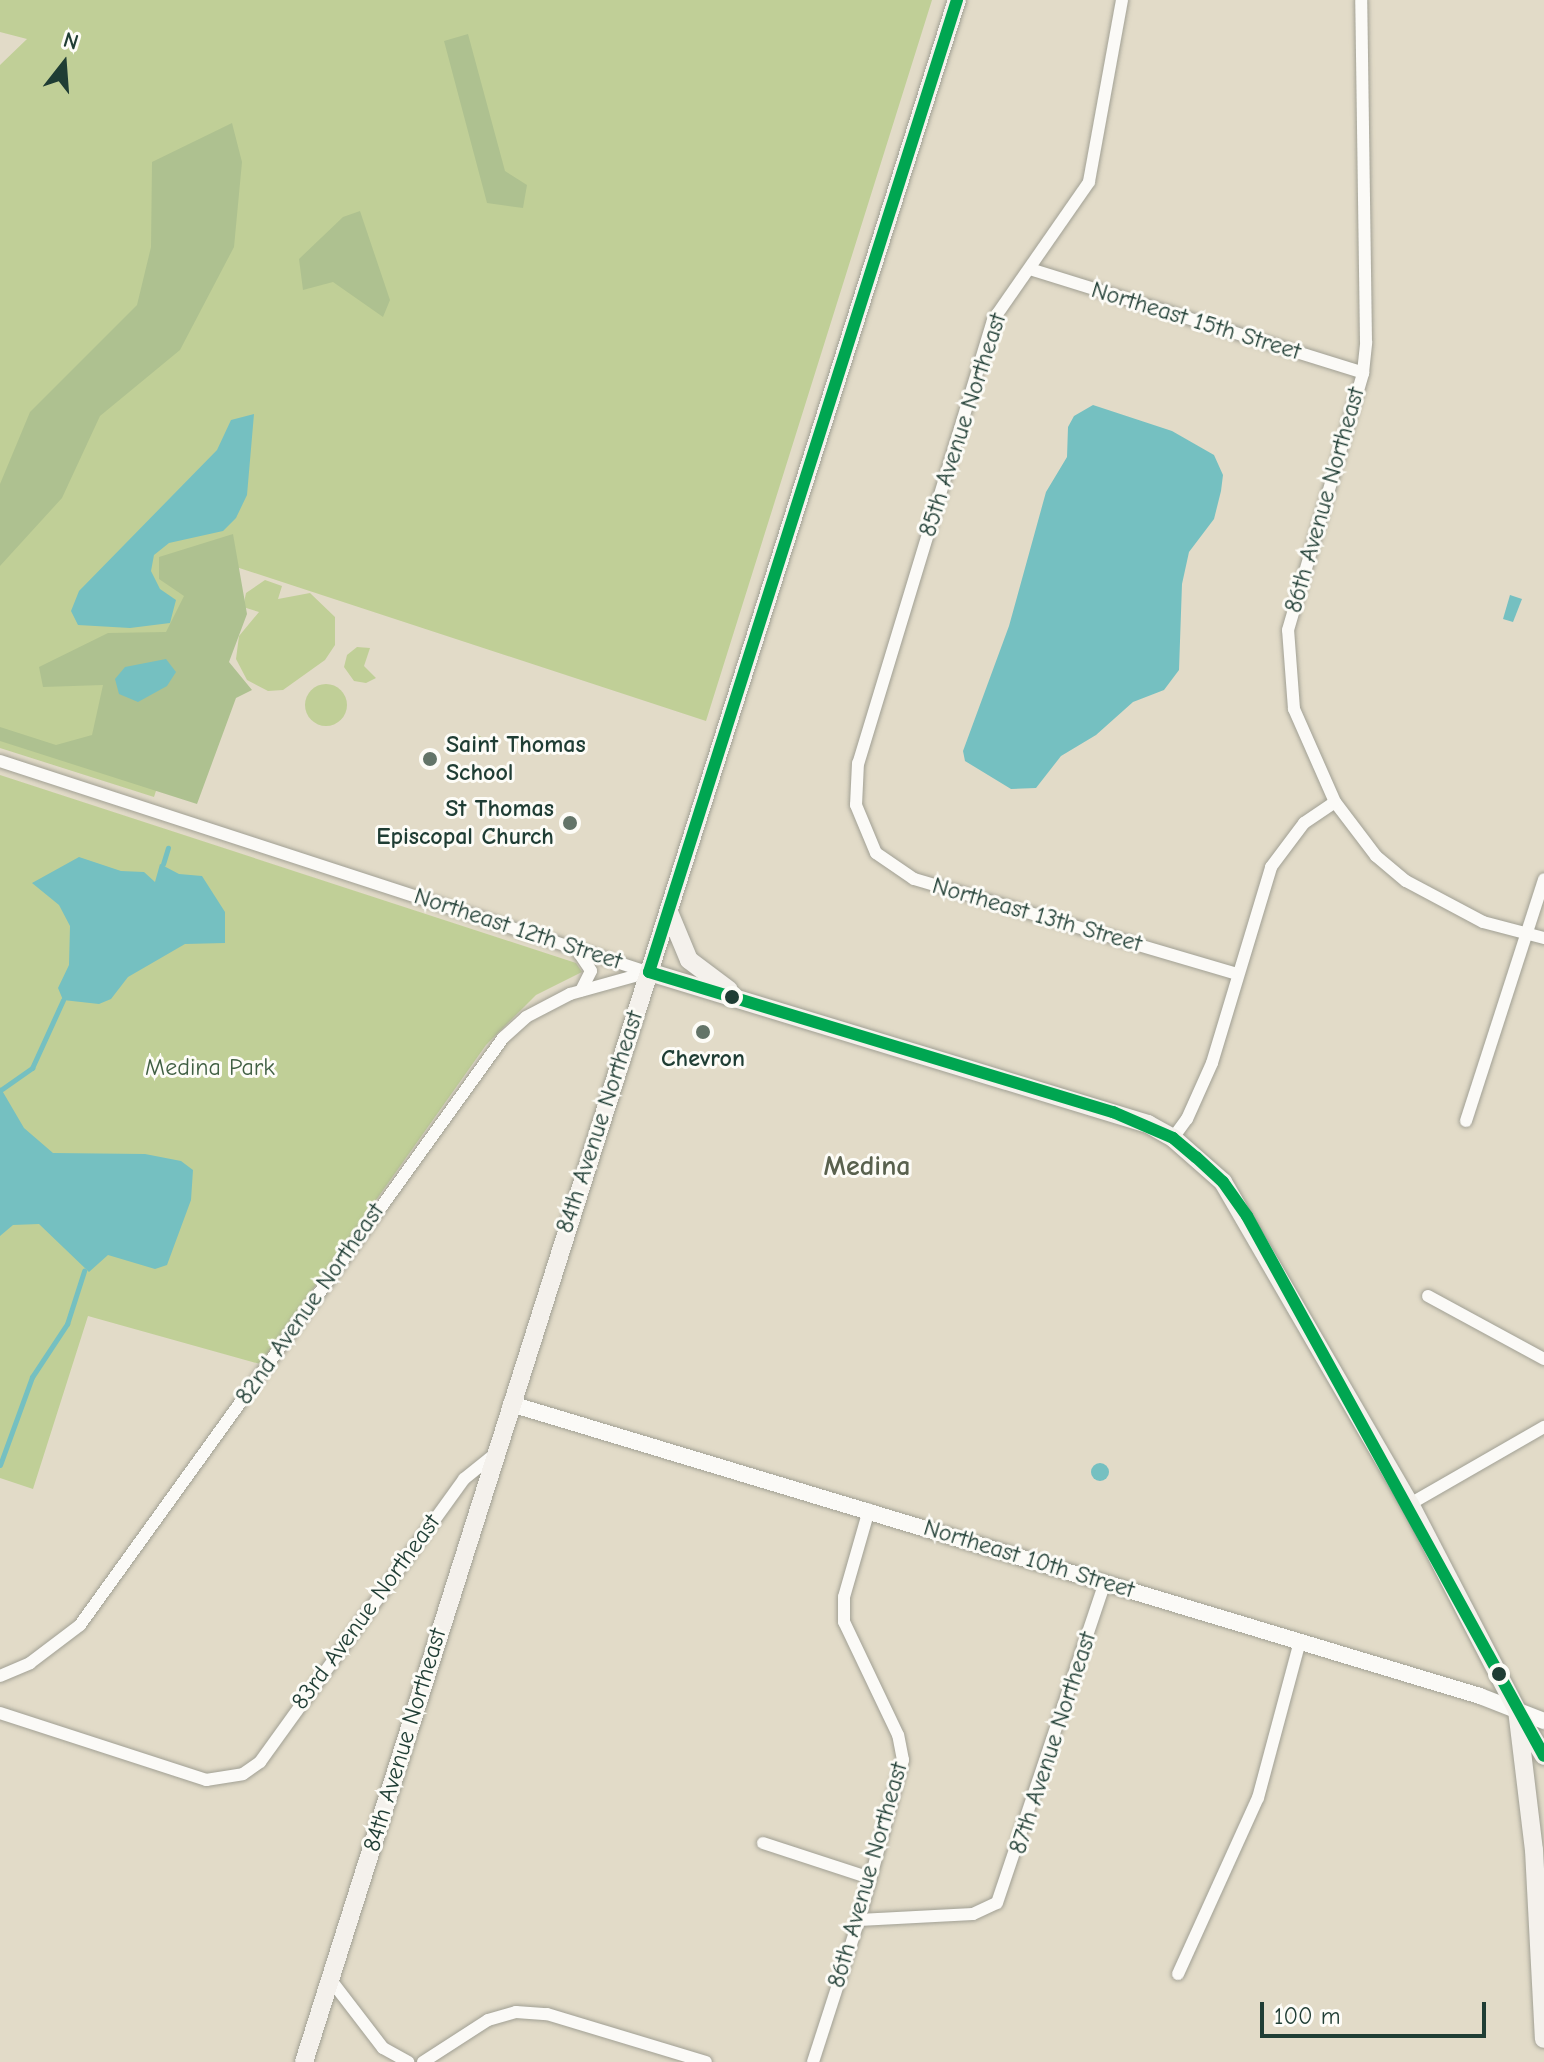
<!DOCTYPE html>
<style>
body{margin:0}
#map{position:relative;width:1544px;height:2062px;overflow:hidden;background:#e2dbc8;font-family:"Comic Neue",sans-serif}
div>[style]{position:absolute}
.green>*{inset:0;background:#c0cf97}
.round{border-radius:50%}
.forest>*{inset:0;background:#aec190}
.water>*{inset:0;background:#75c0c1}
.stream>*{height:5px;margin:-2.5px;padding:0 2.5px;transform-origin:2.5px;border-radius:2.5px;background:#75c0c1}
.roads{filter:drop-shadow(0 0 2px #a1a094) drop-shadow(0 0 2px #a1a094)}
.minor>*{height:12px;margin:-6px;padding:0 6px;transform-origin:6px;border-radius:6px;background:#fbfaf7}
.tertiary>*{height:16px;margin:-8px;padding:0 8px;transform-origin:8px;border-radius:8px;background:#fbfaf7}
.secondary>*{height:18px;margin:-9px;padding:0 9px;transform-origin:9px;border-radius:9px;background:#f4f1ec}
.bus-1>*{height:12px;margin:-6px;padding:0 6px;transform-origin:6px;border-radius:6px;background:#00a651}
.dots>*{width:22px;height:22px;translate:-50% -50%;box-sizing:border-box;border:4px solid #fdfcf7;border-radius:50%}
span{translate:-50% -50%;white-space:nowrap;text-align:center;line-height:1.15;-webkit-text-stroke:6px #fdfcf7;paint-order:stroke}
.street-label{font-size:24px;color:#1f3d34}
.poi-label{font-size:24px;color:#1f3d34;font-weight:700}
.left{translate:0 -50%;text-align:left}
.right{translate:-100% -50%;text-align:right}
.park-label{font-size:24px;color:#405f43}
.quarter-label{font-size:28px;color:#59614e;font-weight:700}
.north{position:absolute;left:24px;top:24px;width:80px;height:80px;-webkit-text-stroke:6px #fdfcf7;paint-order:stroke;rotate:17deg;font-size:22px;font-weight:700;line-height:32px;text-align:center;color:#1f3d34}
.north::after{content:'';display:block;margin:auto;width:28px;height:36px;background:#1f3d34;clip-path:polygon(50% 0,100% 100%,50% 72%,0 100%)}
.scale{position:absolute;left:1260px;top:2002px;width:226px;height:36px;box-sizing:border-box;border:4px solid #1f3d34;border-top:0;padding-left:10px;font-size:24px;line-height:28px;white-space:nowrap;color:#1f3d34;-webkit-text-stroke:6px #fdfcf7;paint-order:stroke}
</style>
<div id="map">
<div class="green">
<div style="clip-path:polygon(0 0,932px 0,706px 721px,230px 565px,154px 797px,0 748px,0 65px,27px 39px,0 32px)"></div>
<div style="clip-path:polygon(265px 580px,282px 586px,278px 599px,310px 593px,335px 617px,335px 645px,325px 660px,283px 690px,268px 691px,247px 680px,236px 659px,239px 636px,259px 612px,243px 607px,246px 593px)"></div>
<div style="clip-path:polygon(357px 647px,370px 648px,364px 666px,376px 678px,366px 683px,354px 681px,344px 667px,347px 655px)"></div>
<div class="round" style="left:305px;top:684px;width:42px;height:42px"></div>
<div class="round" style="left:467px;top:735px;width:18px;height:18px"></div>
<div style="clip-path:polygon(0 775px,576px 963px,582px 972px,536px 995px,486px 1045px,260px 1364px,88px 1316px,33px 1489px,0 1478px)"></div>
</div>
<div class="forest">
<div style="clip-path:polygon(468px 34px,505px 171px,527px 185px,523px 208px,487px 203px,444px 41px)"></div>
<div style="clip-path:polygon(232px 123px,242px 162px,234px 247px,180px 350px,100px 416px,62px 498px,0 566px,0 484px,30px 412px,137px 305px,151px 247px,152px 162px)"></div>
<div style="clip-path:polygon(360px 211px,390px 300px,383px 317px,333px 282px,303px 290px,299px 259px,343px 217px)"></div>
<div style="clip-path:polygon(233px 534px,247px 614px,229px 662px,252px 690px,236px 698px,197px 804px,0 741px,0 727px,56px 745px,92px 735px,103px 685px,43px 687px,39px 667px,108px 633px,166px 632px,184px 596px,159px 579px,159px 557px)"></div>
</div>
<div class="water">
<div style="clip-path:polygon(1093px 405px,1172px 431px,1214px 455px,1223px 475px,1221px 491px,1214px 519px,1189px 552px,1182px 584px,1179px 670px,1164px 690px,1133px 702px,1096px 735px,1061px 756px,1036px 788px,1011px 789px,965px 761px,963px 751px,1009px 626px,1046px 492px,1067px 457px,1068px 427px,1074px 416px)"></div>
<div style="clip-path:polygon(254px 414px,247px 495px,236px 518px,223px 531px,169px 543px,154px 555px,151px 571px,160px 589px,176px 600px,170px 623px,130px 628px,78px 625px,71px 611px,79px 591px,217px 450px,231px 420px)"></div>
<div style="clip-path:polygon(1510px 595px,1522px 599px,1513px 622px,1503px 619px)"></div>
<div style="clip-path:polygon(166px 659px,176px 672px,167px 686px,138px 702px,119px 694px,115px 679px,125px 667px)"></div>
<div style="clip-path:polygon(79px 857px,121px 871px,144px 872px,155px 882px,160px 864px,179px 874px,202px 876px,225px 912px,225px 943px,185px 944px,128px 977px,111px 999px,99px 1004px,63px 1000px,58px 988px,69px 965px,70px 926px,59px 905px,32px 883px)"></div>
<div style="clip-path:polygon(0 1087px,24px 1128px,53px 1153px,145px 1154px,181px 1161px,193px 1170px,191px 1200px,167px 1265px,155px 1269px,108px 1255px,89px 1272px,39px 1224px,13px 1225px,0 1236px)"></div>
<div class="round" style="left:1091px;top:1463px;width:18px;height:18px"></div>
</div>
<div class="stream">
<div style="left:163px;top:864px;width:17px;rotate:-73deg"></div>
<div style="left:2px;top:1089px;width:37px;rotate:-35deg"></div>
<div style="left:32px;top:1068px;width:75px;rotate:-65.5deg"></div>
<div style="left:0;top:1465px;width:94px;rotate:-70deg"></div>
<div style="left:32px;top:1377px;width:64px;rotate:-56.6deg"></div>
<div style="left:67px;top:1324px;width:56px;rotate:-72.2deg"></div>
</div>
<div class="roads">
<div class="minor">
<div style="left:1122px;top:0;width:185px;rotate:100.3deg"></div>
<div style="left:1089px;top:182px;width:168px;rotate:124.8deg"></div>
<div style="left:993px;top:320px;width:463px;rotate:106.9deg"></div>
<div style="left:858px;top:763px;width:42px;rotate:92.7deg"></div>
<div style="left:856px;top:805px;width:52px;rotate:67.4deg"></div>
<div style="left:876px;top:853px;width:46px;rotate:34.4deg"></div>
<div style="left:914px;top:879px;width:337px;rotate:16.4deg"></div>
<div style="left:1030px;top:269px;width:349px;rotate:17.3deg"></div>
<div style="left:0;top:761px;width:681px;rotate:18.06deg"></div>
<div style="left:1335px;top:802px;width:68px;rotate:52.8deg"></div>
<div style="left:1376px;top:856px;width:39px;rotate:40deg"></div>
<div style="left:1406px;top:881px;width:87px;rotate:28deg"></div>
<div style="left:1483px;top:922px;width:63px;rotate:14.7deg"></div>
<div style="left:577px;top:950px;width:25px;rotate:56deg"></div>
<div style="left:591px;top:971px;width:22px;rotate:117deg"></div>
<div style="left:1466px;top:1121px;width:254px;rotate:-72.1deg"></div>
<div style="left:1173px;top:1138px;width:24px;rotate:-54deg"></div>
<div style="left:1187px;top:1119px;width:61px;rotate:-65.9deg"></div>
<div style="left:1212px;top:1063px;width:205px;rotate:-73.2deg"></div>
<div style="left:1271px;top:867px;width:55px;rotate:-53.1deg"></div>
<div style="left:1304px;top:823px;width:37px;rotate:-34deg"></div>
<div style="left:1335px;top:802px;width:102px;rotate:-113.8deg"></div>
<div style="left:1294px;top:709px;width:79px;rotate:-94.3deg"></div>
<div style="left:1288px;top:630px;width:268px;rotate:-73.7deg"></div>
<div style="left:1363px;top:373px;width:31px;rotate:-84deg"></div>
<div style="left:1366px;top:342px;width:342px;rotate:-90.8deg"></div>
<div style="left:1428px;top:1296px;width:132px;rotate:28.5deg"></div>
<div style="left:1410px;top:1504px;width:155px;rotate:-29.9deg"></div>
<div style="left:0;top:1676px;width:33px;rotate:-23deg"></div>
<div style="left:30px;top:1663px;width:63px;rotate:-37.2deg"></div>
<div style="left:80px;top:1625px;width:724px;rotate:-54.22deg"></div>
<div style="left:503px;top:1038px;width:31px;rotate:-42deg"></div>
<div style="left:526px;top:1017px;width:50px;rotate:-27.6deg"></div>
<div style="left:570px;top:994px;width:82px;rotate:-15.6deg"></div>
<div style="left:0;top:1713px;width:217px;rotate:18deg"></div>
<div style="left:206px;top:1780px;width:37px;rotate:-9deg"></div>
<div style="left:243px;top:1774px;width:21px;rotate:-35deg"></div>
<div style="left:260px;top:1762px;width:349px;rotate:-54.2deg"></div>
<div style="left:464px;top:1479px;width:40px;rotate:-39deg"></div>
<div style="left:763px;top:1843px;width:113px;rotate:18.1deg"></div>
<div style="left:859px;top:1920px;width:114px;rotate:-3deg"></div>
<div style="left:973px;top:1914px;width:26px;rotate:-25deg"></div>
<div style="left:997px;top:1903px;width:339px;rotate:-71.4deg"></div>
<div style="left:1178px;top:1974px;width:193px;rotate:-65.6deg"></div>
<div style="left:1258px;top:1798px;width:163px;rotate:-75deg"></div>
<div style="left:330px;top:1979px;width:87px;rotate:52.5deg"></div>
<div style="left:383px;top:2048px;width:29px;rotate:29deg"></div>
<div style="left:423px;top:2062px;width:77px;rotate:-32.9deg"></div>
<div style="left:488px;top:2020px;width:29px;rotate:-16deg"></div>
<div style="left:516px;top:2012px;width:31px;rotate:4deg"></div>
<div style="left:547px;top:2014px;width:166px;rotate:16.8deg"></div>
<div style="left:813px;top:2062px;width:149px;rotate:-72.1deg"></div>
<div style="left:859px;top:1920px;width:166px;rotate:-74.6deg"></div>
<div style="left:903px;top:1760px;width:25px;rotate:-101deg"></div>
<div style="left:898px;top:1735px;width:125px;rotate:-115.5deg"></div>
<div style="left:844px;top:1622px;width:25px;rotate:-90deg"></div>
<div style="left:844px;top:1597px;width:91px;rotate:-74deg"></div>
</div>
<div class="tertiary">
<div style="left:511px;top:1404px;width:1012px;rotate:16.77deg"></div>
<div style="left:1480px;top:1696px;width:69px;rotate:21.3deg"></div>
</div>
<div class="secondary">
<div style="left:669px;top:912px;width:52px;rotate:67.4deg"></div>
<div style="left:689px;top:960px;width:50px;rotate:36.9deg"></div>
<div style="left:649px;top:972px;width:522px;rotate:16.94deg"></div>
<div style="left:1148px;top:1124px;width:29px;rotate:29deg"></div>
<div style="left:1173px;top:1138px;width:67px;rotate:41.3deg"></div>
<div style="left:1223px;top:1182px;width:372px;rotate:59.9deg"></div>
<div style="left:1410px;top:1504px;width:232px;rotate:62.6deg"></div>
<div style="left:1517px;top:1710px;width:141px;rotate:83.1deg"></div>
<div style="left:1534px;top:1850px;width:189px;rotate:87deg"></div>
<div style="left:1522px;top:1720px;width:42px;rotate:58.6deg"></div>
<div style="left:304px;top:2062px;width:2163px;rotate:-72.43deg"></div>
</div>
</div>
<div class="bus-1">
<div style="left:649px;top:972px;width:485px;rotate:16.8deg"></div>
<div style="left:1113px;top:1112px;width:65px;rotate:23.4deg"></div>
<div style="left:1173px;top:1138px;width:30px;rotate:40deg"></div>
<div style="left:1196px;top:1157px;width:37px;rotate:43deg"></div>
<div style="left:1223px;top:1182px;width:42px;rotate:54.8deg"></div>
<div style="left:1247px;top:1216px;width:616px;rotate:61.19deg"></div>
<div style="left:649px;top:972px;width:1020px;rotate:-72.42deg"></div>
</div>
<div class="dots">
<div style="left:430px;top:759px;background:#637468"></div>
<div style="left:570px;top:823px;background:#637468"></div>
<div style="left:732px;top:997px;background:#1f3d34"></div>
<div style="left:703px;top:1032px;background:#637468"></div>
<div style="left:1499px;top:1674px;background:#1f3d34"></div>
</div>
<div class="street-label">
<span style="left:1196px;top:321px;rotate:17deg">Northeast 15th Street</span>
<span style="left:963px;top:425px;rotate:-72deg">85th Avenue Northeast</span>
<span style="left:1325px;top:500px;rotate:-74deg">86th Avenue Northeast</span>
<span style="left:1037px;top:915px;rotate:16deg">Northeast 13th Street</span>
<span style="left:518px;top:929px;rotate:18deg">Northeast 12th Street</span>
<span style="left:600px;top:1122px;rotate:-72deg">84th Avenue Northeast</span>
<span style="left:310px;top:1304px;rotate:-55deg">82nd Avenue Northeast</span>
<span style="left:1029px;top:1559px;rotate:17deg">Northeast 10th Street</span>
<span style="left:366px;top:1612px;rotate:-54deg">83rd Avenue Northeast</span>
<span style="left:405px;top:1740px;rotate:-73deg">84th Avenue Northeast</span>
<span style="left:1053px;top:1743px;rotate:-72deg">87th Avenue Northeast</span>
<span style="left:868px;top:1875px;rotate:-74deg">86th Avenue Northeast</span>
</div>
<div class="poi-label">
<span class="left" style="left:446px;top:759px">Saint Thomas<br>School</span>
<span class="right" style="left:554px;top:823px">St Thomas<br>Episcopal Church</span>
<span style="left:703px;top:1059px">Chevron</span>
</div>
<div class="park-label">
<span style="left:210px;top:1068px">Medina Park</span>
</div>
<div class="quarter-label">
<span style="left:867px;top:1166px">Medina</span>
</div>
<div class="north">N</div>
<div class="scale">100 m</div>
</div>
